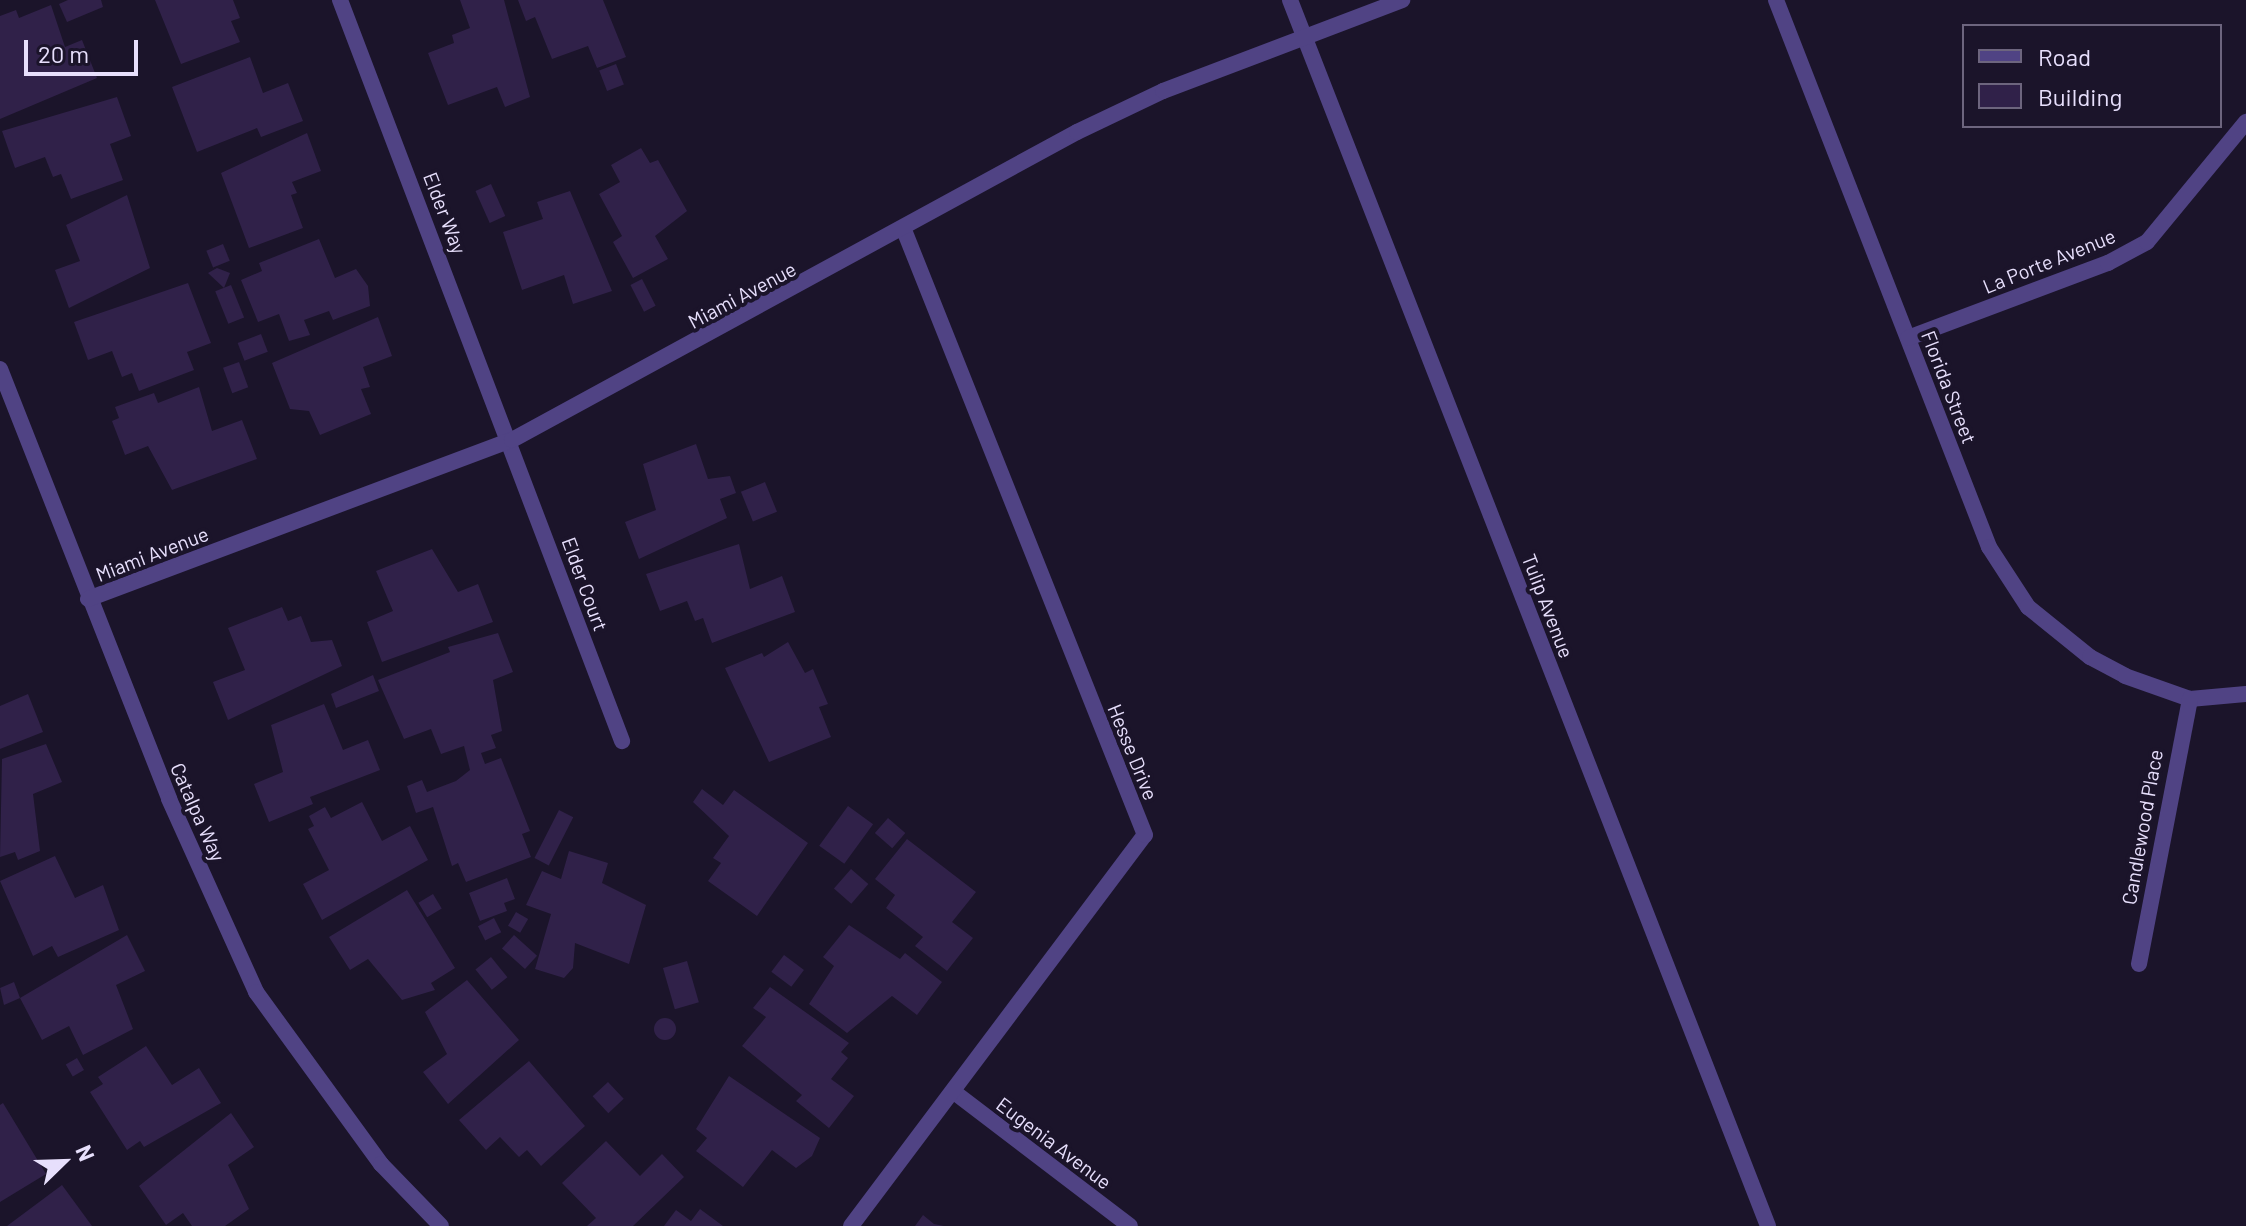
<!DOCTYPE html>
<style>
body{margin:0}
#map{position:relative;width:2246px;height:1226px;overflow:hidden;background:#1b142a;font-family:Barlow,sans-serif}
div>[style]{position:absolute}
.building>*{inset:0;background:#302149;transform-origin:0 0}
.round{border-radius:50%}
.minor>*{height:16px;margin:-8px;padding:0 8px;transform-origin:8px;border-radius:8px;background:#504384}
.tertiary>*{height:16px;margin:-8px;padding:0 8px;transform-origin:8px;border-radius:8px;background:#504384}
span{translate:-50% -50%;white-space:nowrap;text-align:center;line-height:1.15;-webkit-text-stroke:8px #1b142a;paint-order:stroke}
.street-label{font-size:20px;color:#e7dffc}
.legend{position:absolute;left:1962px;top:24px;width:260px;height:104px;box-sizing:border-box;background:#1b142a;border:2px solid #6d657e;margin:0;padding:10px 14px;list-style:none;font-size:24px;color:#e7dffc}
.legend li{display:flex;align-items:center;gap:16px;height:40px}
.legend b{width:40px;border:2px solid #6d657e}
.north{position:absolute;left:24px;top:1122px;width:80px;height:80px;-webkit-text-stroke:6px #1b142a;paint-order:stroke;rotate:67deg;font-size:22px;font-weight:700;line-height:32px;text-align:center;color:#e7dffc}
.north::after{content:'';display:block;margin:auto;width:28px;height:36px;background:#e7dffc;clip-path:polygon(50% 0,100% 100%,50% 72%,0 100%)}
.scale{position:absolute;left:24px;top:40px;width:114px;height:36px;box-sizing:border-box;border:4px solid #e7dffc;border-top:0;padding-left:10px;font-size:24px;line-height:28px;white-space:nowrap;color:#e7dffc;-webkit-text-stroke:6px #1b142a;paint-order:stroke}
</style>
<div id="map">
<div class="building">
<div style="clip-path:polygon(68px 0,101px 0,103px 7px,67px 22px,59px 4px)"></div>
<div style="clip-path:polygon(155px 0,233px 0,240px 18px,231px 21px,240px 42px,181px 64px)"></div>
<div style="clip-path:polygon(460px 0,504px 0,530px 97px,505px 107px,497px 87px,448px 105px,428px 53px,454px 43px,452px 35px,470px 28px)"></div>
<div style="clip-path:polygon(518px 0,603px 0,626px 57px,597px 68px,588px 46px,552px 59px,535px 17px,526px 21px)"></div>
<div style="clip-path:polygon(51px 5px,65px 47px,82px 40px,97px 78px,0 119px,0 16px,16px 10px,19px 18px)"></div>
<div style="clip-path:polygon(250px 57px,263px 93px,288px 83px,303px 121px,261px 137px,257px 128px,197px 152px,172px 87px)"></div>
<div style="left:616px;top:64px;width:22px;height:18px;rotate:69deg"></div>
<div style="clip-path:polygon(117px 97px,131px 136px,110px 144px,123px 180px,71px 199px,61px 174px,53px 177px,45px 157px,15px 168px,2px 131px)"></div>
<div style="clip-path:polygon(307px 133px,321px 171px,292px 182px,297px 193px,291px 195px,303px 228px,249px 248px,221px 173px)"></div>
<div style="clip-path:polygon(641px 148px,650px 163px,658px 160px,687px 211px,655px 236px,668px 259px,633px 278px,613px 242px,622px 236px,599px 194px,620px 182px,611px 165px)"></div>
<div style="left:491px;top:184px;width:35px;height:17px;rotate:66deg"></div>
<div style="clip-path:polygon(570px 191px,612px 291px,573px 304px,564px 275px,522px 290px,503px 232px,543px 219px,537px 202px)"></div>
<div style="clip-path:polygon(127px 195px,150px 268px,69px 308px,55px 270px,80px 261px,66px 225px)"></div>
<div style="clip-path:polygon(319px 239px,335px 278px,356px 269px,368px 286px,370px 306px,333px 320px,329px 311px,304px 320px,310px 335px,289px 341px,279px 314px,258px 322px,241px 280px,262px 271px,259px 263px)"></div>
<div style="left:223px;top:244px;width:18px;height:18px;rotate:68deg"></div>
<div style="clip-path:polygon(217px 268px,230px 273px,224px 288px,208px 273px)"></div>
<div style="left:642px;top:279px;width:30px;height:13px;rotate:63deg"></div>
<div style="clip-path:polygon(188px 283px,211px 343px,187px 352px,194px 370px,139px 391px,132px 373px,122px 377px,112px 351px,88px 360px,74px 322px)"></div>
<div style="left:231px;top:285px;width:35px;height:17px;rotate:68deg"></div>
<div style="clip-path:polygon(378px 317px,392px 356px,363px 367px,370px 387px,361px 389px,371px 414px,320px 435px,309px 411px,290px 409px,272px 363px)"></div>
<div style="left:261px;top:334px;width:19px;height:25px;rotate:69deg"></div>
<div style="left:239px;top:362px;width:27px;height:17px;rotate:70deg"></div>
<div style="clip-path:polygon(199px 387px,212px 431px,242px 420px,257px 459px,172px 490px,148px 446px,125px 455px,112px 421px,119px 418px,115px 407px,154px 393px,158px 403px)"></div>
<div style="clip-path:polygon(696px 444px,708px 479px,730px 476px,736px 493px,720px 499px,727px 518px,639px 559px,625px 522px,656px 510px,643px 464px)"></div>
<div style="left:765px;top:482px;width:32px;height:26px;rotate:68deg"></div>
<div style="clip-path:polygon(739px 544px,750px 589px,782px 576px,795px 612px,712px 643px,703px 618px,695px 621px,687px 601px,660px 611px,646px 574px)"></div>
<div style="clip-path:polygon(432px 549px,458px 592px,478px 584px,493px 622px,382px 662px,367px 622px,393px 611px,376px 571px)"></div>
<div style="clip-path:polygon(282px 607px,288px 621px,301px 616px,311px 642px,332px 640px,342px 666px,228px 720px,213px 682px,245px 670px,228px 628px)"></div>
<div style="clip-path:polygon(498px 633px,513px 672px,493px 680px,502px 731px,491px 735px,496px 748px,481px 753px,485px 764px,501px 758px,530px 831px,522px 834px,531px 857px,466px 882px,458px 863px,452px 866px,433px 807px,416px 813px,407px 786px,422px 780px,427px 792px,456px 781px,470px 770px,464px 746px,441px 754px,431px 729px,404px 739px,378px 680px,450px 652px,448px 647px)"></div>
<div style="clip-path:polygon(788px 642px,805px 673px,813px 669px,828px 704px,819px 707px,831px 737px,769px 762px,725px 668px,762px 653px,764px 657px)"></div>
<div style="clip-path:polygon(373px 675px,379px 691px,336px 708px,331px 694px)"></div>
<div style="clip-path:polygon(28px 694px,43px 732px,0 749px,0 706px)"></div>
<div style="clip-path:polygon(324px 704px,343px 750px,368px 740px,380px 770px,310px 797px,313px 804px,269px 822px,254px 784px,283px 772px,271px 725px)"></div>
<div style="clip-path:polygon(46px 744px,62px 782px,33px 794px,40px 851px,18px 860px,15px 852px,0 857px,2px 759px)"></div>
<div style="clip-path:polygon(702px 789px,723px 805px,734px 790px,808px 843px,757px 916px,708px 881px,721px 863px,713px 858px,729px 836px,693px 802px)"></div>
<div style="clip-path:polygon(362px 802px,382px 841px,410px 826px,428px 860px,322px 920px,303px 884px,329px 870px,308px 829px,314px 826px,309px 816px,325px 807px,331px 818px)"></div>
<div style="left:848px;top:806px;width:31px;height:49px;rotate:36deg"></div>
<div style="left:559px;top:810px;width:16px;height:54px;rotate:27deg"></div>
<div style="left:888px;top:818px;width:23px;height:20px;rotate:41deg"></div>
<div style="clip-path:polygon(907px 839px,976px 892px,952px 922px,973px 938px,947px 971px,915px 946px,923px 937px,886px 908px,895px 895px,875px 879px)"></div>
<div style="clip-path:polygon(569px 851px,608px 863px,602px 883px,646px 905px,629px 964px,575px 943px,573px 968px,564px 978px,535px 969px,551px 914px,526px 905px,542px 871px,561px 879px)"></div>
<div style="clip-path:polygon(55px 856px,75px 898px,103px 885px,119px 930px,58px 957px,52px 946px,33px 956px,0 881px)"></div>
<div style="left:851px;top:869px;width:23px;height:26px;rotate:41deg"></div>
<div style="clip-path:polygon(507px 878px,515px 899px,504px 903px,507px 911px,480px 921px,469px 893px)"></div>
<div style="clip-path:polygon(407px 890px,455px 968px,431px 983px,435px 990px,402px 1000px,368px 959px,350px 970px,329px 937px)"></div>
<div style="left:433px;top:894px;width:17px;height:17px;rotate:59deg"></div>
<div style="left:516px;top:912px;width:14px;height:16px;rotate:30deg"></div>
<div style="left:494px;top:918px;width:16px;height:18px;rotate:63deg"></div>
<div style="clip-path:polygon(849px 925px,900px 959px,905px 953px,942px 982px,917px 1015px,892px 996px,847px 1033px,809px 1004px,834px 966px,823px 957px)"></div>
<div style="clip-path:polygon(127px 935px,145px 971px,116px 985px,133px 1029px,83px 1055px,69px 1026px,42px 1040px,20px 998px)"></div>
<div style="left:514px;top:935px;width:31px;height:18px;rotate:42deg"></div>
<div style="left:784px;top:955px;width:25px;height:21px;rotate:37deg"></div>
<div style="left:491px;top:957px;width:26px;height:20px;rotate:51deg"></div>
<div style="left:687px;top:961px;width:43px;height:25px;rotate:74deg"></div>
<div style="clip-path:polygon(467px 980px,519px 1040px,448px 1104px,423px 1072px,447px 1054px,425px 1012px)"></div>
<div style="clip-path:polygon(14px 982px,20px 998px,4px 1005px,0 988px)"></div>
<div style="clip-path:polygon(770px 987px,849px 1043px,841px 1052px,848px 1058px,831px 1079px,854px 1096px,829px 1128px,796px 1101px,802px 1095px,742px 1046px,766px 1017px,753px 1008px)"></div>
<div class="round" style="left:654px;top:1018px;width:22px;height:22px"></div>
<div style="clip-path:polygon(146px 1046px,172px 1085px,199px 1068px,221px 1103px,144px 1147px,140px 1141px,127px 1150px,90px 1092px,103px 1084px,98px 1077px)"></div>
<div style="left:77px;top:1058px;width:14px;height:13px;rotate:60deg"></div>
<div style="clip-path:polygon(529px 1061px,585px 1126px,541px 1166px,527px 1150px,519px 1157px,500px 1137px,486px 1150px,459px 1120px)"></div>
<div style="clip-path:polygon(729px 1076px,820px 1138px,812px 1156px,796px 1168px,772px 1150px,743px 1187px,696px 1151px,707px 1138px,696px 1129px)"></div>
<div style="left:608px;top:1082px;width:23px;height:21px;rotate:47deg"></div>
<div style="clip-path:polygon(3px 1103px,46px 1174px,0 1202px,0 1105px)"></div>
<div style="clip-path:polygon(231px 1113px,254px 1147px,228px 1165px,249px 1209px,225px 1226px,192px 1226px,183px 1213px,166px 1225px,139px 1186px)"></div>
<div style="clip-path:polygon(606px 1141px,640px 1176px,662px 1154px,684px 1177px,633px 1226px,587px 1226px,596px 1218px,562px 1183px)"></div>
<div style="clip-path:polygon(62px 1185px,92px 1226px,7px 1226px)"></div>
<div style="clip-path:polygon(700px 1209px,723px 1226px,664px 1226px,676px 1210px,691px 1221px)"></div>
<div style="clip-path:polygon(923px 1215px,934px 1224px,944px 1226px,915px 1226px)"></div>
</div>
<div class="minor">
<div style="left:340px;top:0;width:793px;rotate:69.16deg"></div>
<div style="left:1290px;top:0;width:1316px;rotate:68.7deg"></div>
<div style="left:1776px;top:0;width:587px;rotate:68.72deg"></div>
<div style="left:1989px;top:547px;width:72px;rotate:57deg"></div>
<div style="left:2028px;top:607px;width:80px;rotate:38.9deg"></div>
<div style="left:2090px;top:657px;width:40px;rotate:28deg"></div>
<div style="left:2125px;top:676px;width:69px;rotate:19.5deg"></div>
<div style="left:2190px;top:699px;width:56px;rotate:-5.1deg"></div>
<div style="left:1908px;top:338px;width:214px;rotate:-20.6deg"></div>
<div style="left:2108px;top:263px;width:44px;rotate:-28.3deg"></div>
<div style="left:2147px;top:242px;width:156px;rotate:-50.5deg"></div>
<div style="left:2139px;top:964px;width:270px;rotate:-79.1deg"></div>
<div style="left:954px;top:1092px;width:221px;rotate:37.3deg"></div>
<div style="left:851px;top:1226px;width:489px;rotate:-53.1deg"></div>
<div style="left:1145px;top:835px;width:651px;rotate:-111.72deg"></div>
</div>
<div class="tertiary">
<div style="left:0;top:369px;width:462px;rotate:68.5deg"></div>
<div style="left:169px;top:799px;width:212px;rotate:65.7deg"></div>
<div style="left:256px;top:992px;width:213px;rotate:54deg"></div>
<div style="left:381px;top:1164px;width:86px;rotate:45.9deg"></div>
<div style="left:88px;top:599px;width:453px;rotate:-20.6deg"></div>
<div style="left:512px;top:440px;width:643px;rotate:-28.6deg"></div>
<div style="left:1077px;top:132px;width:95px;rotate:-25.5deg"></div>
<div style="left:1163px;top:91px;width:256px;rotate:-20.8deg"></div>
</div>
<div class="street-label">
<span style="left:445px;top:213px;rotate:69deg">Elder Way</span>
<span style="left:2049px;top:261px;rotate:-22deg">La Porte Avenue</span>
<span style="left:742px;top:295px;rotate:-28deg">Miami Avenue</span>
<span style="left:1949px;top:387px;rotate:69deg">Florida Street</span>
<span style="left:152px;top:554px;rotate:-21deg">Miami Avenue</span>
<span style="left:585px;top:584px;rotate:70deg">Elder Court</span>
<span style="left:1548px;top:606px;rotate:69deg">Tulip Avenue</span>
<span style="left:1133px;top:752px;rotate:68deg">Hesse Drive</span>
<span style="left:198px;top:812px;rotate:66deg">Catalpa Way</span>
<span style="left:2142px;top:827px;rotate:-80deg">Candlewood Place</span>
<span style="left:1054px;top:1143px;rotate:37deg">Eugenia Avenue</span>
</div>
<ul class="legend">
<li><b style="height:10px;background:#504384"></b>Road</li>
<li><b style="height:22px;background:#302149"></b>Building</li>
</ul>
<div class="north">N</div>
<div class="scale">20 m</div>
</div>
